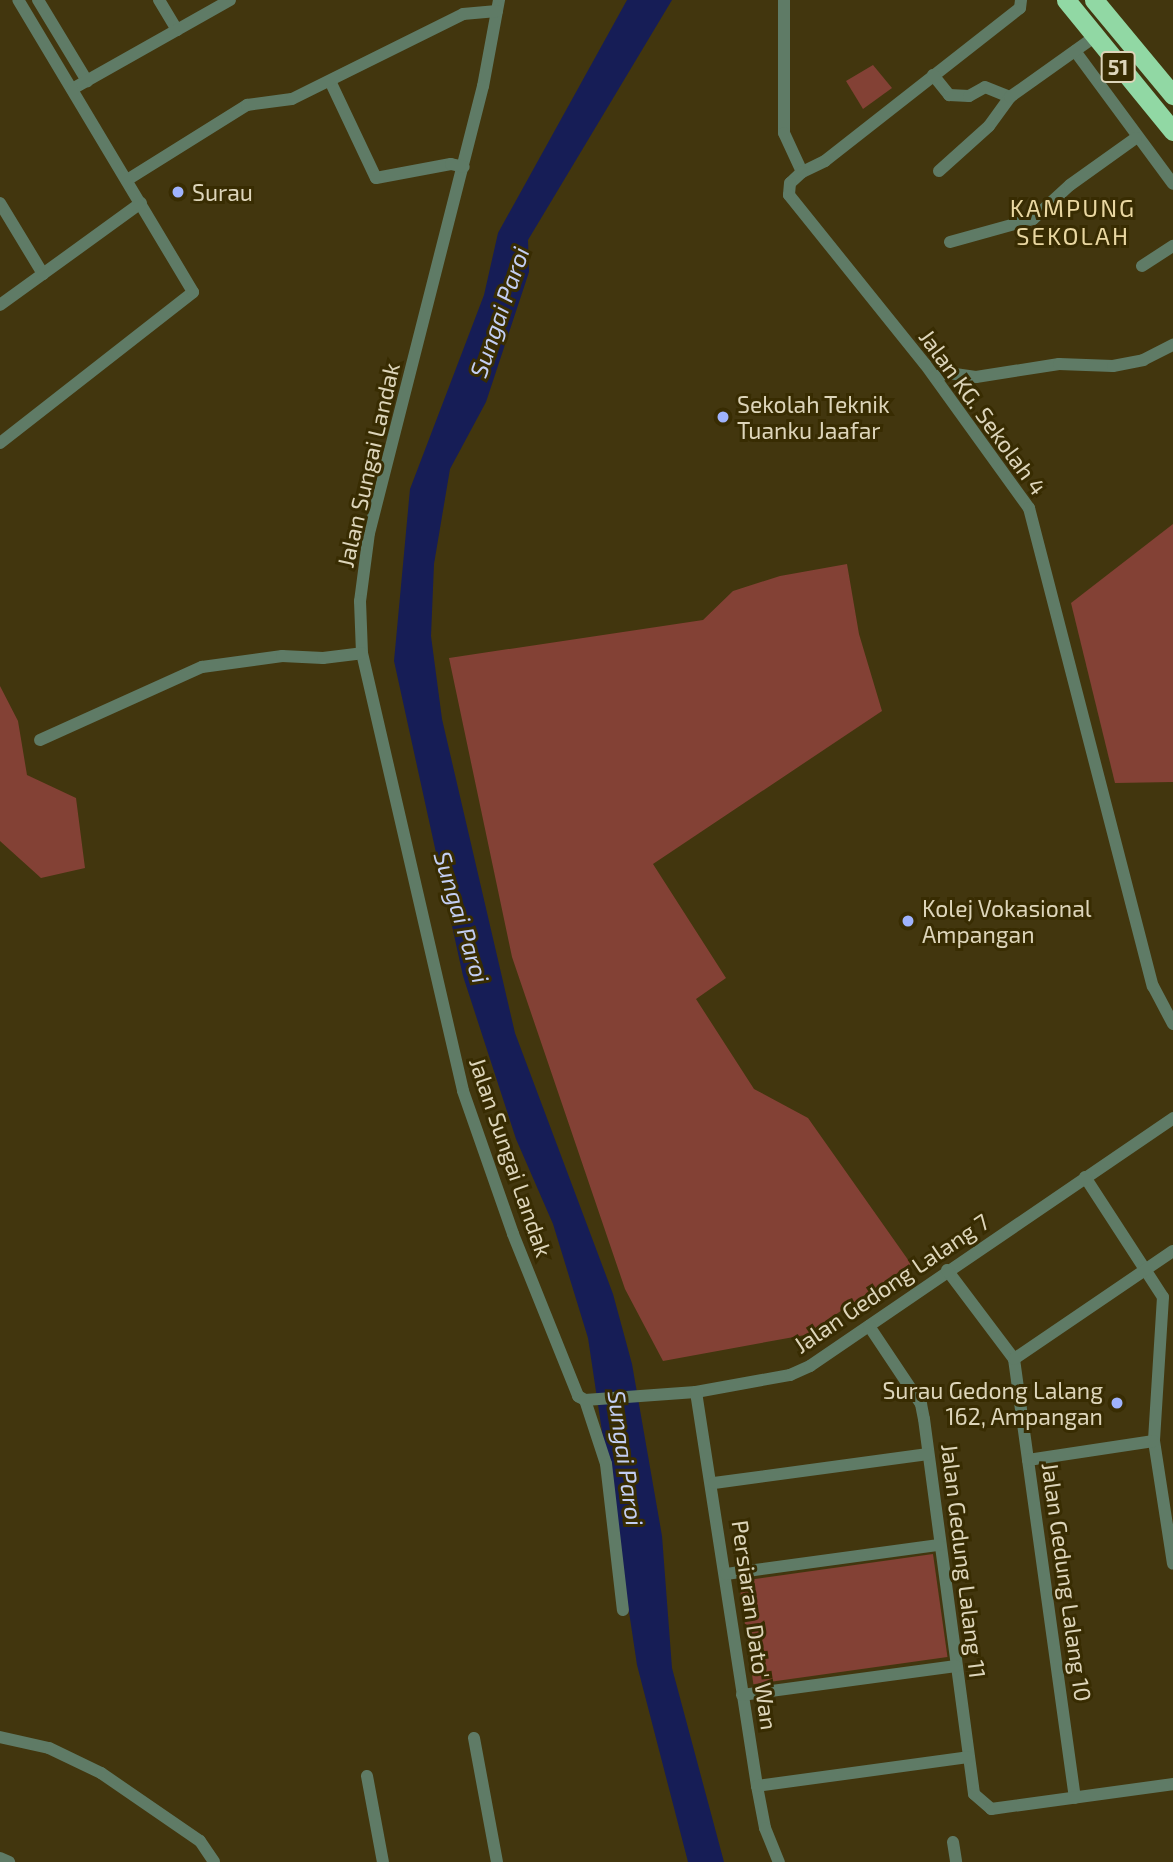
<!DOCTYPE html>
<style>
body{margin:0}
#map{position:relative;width:1173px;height:1862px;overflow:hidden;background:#42360e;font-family:"Exo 2",sans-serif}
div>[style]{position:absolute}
.green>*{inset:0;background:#834135;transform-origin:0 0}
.water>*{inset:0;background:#161d56}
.minor>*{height:12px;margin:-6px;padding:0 6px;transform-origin:6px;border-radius:6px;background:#5f7b66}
.highway>*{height:19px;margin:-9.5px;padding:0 9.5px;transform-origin:9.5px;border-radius:9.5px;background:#91d8a4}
.dots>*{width:19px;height:19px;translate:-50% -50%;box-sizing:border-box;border:4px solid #382c02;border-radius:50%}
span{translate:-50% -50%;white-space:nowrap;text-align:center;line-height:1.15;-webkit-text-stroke:6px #382c02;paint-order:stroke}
.shield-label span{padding:2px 5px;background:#382c02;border:2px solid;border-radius:5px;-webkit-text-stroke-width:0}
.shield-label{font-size:21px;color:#ddd5ba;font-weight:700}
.poi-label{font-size:23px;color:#ddd5ba}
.left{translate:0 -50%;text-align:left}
.right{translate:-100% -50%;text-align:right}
.street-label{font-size:23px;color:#ddd5ba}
.neighbourhood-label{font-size:24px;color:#e9d7a1;letter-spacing:2px}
.water-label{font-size:24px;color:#c3cef3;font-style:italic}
</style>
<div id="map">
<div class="green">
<div style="clip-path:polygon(873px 65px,892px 88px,863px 109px,846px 81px)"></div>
<div style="clip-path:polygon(1173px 524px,1173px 782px,1115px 783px,1071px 603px)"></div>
<div style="clip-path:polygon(847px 564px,859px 634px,882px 711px,653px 864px,726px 978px,696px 999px,754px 1089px,808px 1118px,911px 1264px,805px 1335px,663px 1361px,625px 1289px,512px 957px,449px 658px,703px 620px,733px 591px,780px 576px)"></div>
<div style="clip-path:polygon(0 686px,18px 721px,27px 775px,76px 798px,85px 868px,41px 878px,0 841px)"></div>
<div style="left:933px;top:1554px;width:104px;height:196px;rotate:82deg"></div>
</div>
<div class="water">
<div style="clip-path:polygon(627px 0,672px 0,528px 240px,529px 272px,486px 402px,450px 469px,434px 564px,431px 636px,442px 719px,515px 1033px,613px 1294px,632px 1364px,662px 1536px,672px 1668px,724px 1862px,688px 1862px,637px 1665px,588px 1338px,553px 1224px,516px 1139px,463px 976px,394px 661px,410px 489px,484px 295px,498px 233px)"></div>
</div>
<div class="minor">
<div style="left:38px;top:0;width:95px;rotate:58.8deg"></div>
<div style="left:159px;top:0;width:35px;rotate:59deg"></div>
<div style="left:499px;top:0;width:87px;rotate:100.5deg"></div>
<div style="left:483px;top:86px;width:461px;rotate:104.3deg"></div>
<div style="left:369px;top:533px;width:69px;rotate:97.5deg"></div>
<div style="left:360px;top:601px;width:52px;rotate:87.8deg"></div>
<div style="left:362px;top:653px;width:449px;rotate:77deg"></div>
<div style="left:463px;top:1091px;width:151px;rotate:70.7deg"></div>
<div style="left:513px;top:1234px;width:175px;rotate:68.1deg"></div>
<div style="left:578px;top:1396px;width:8px;rotate:30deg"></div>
<div style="left:585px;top:1400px;width:111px;rotate:-4.1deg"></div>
<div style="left:696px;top:1392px;width:96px;rotate:-10.3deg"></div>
<div style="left:790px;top:1375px;width:22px;rotate:-24deg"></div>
<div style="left:810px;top:1366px;width:440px;rotate:-34.3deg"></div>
<div style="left:784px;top:0;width:133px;rotate:90deg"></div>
<div style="left:784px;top:133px;width:43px;rotate:65.2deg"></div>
<div style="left:1021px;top:0;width:8px;rotate:97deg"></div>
<div style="left:1020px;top:8px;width:248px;rotate:141.9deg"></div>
<div style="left:825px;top:161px;width:25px;rotate:154deg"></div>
<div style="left:802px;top:172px;width:16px;rotate:137deg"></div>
<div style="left:790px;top:183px;width:12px;rotate:95deg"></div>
<div style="left:789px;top:195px;width:217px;rotate:51.2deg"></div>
<div style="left:925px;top:364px;width:178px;rotate:54.2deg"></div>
<div style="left:1029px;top:508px;width:494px;rotate:75.5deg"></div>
<div style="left:1153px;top:986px;width:43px;rotate:62.2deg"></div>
<div style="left:1075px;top:51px;width:165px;rotate:53.6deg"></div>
<div style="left:933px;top:75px;width:26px;rotate:51deg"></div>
<div style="left:949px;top:95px;width:20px;rotate:3deg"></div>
<div style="left:969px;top:96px;width:18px;rotate:-29deg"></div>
<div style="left:985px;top:87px;width:27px;rotate:22deg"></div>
<div style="left:331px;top:83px;width:105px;rotate:64.7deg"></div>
<div style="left:376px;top:178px;width:76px;rotate:-10.6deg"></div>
<div style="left:451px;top:164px;width:13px;rotate:13deg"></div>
<div style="left:74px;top:88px;width:179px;rotate:-29.4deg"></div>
<div style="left:939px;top:171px;width:67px;rotate:-42deg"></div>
<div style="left:989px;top:126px;width:36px;rotate:-54deg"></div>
<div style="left:1010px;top:97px;width:102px;rotate:-35.4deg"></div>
<div style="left:127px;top:180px;width:142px;rotate:-32deg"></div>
<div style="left:247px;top:105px;width:45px;rotate:-7.6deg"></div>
<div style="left:292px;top:99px;width:191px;rotate:-26.4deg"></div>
<div style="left:463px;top:14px;width:34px;rotate:-5deg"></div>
<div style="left:0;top:203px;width:83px;rotate:58.8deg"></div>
<div style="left:950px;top:242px;width:86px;rotate:-15.5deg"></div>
<div style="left:1033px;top:219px;width:50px;rotate:-42.6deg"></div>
<div style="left:1070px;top:185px;width:81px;rotate:-35.5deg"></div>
<div style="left:1142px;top:266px;width:37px;rotate:-33deg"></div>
<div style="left:0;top:305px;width:174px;rotate:-35.9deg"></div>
<div style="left:935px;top:377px;width:14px;rotate:-17deg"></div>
<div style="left:948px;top:373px;width:28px;rotate:8deg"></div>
<div style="left:976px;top:377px;width:84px;rotate:-8.9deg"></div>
<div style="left:1059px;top:364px;width:54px;rotate:2.1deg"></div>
<div style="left:1113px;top:366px;width:31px;rotate:-11deg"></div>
<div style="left:1143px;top:360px;width:34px;rotate:-27deg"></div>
<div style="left:0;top:443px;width:245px;rotate:-38deg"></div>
<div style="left:193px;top:292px;width:340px;rotate:-120.9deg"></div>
<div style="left:40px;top:740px;width:178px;rotate:-24.3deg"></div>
<div style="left:202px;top:667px;width:81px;rotate:-7.8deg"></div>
<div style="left:282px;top:656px;width:41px;rotate:2.8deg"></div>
<div style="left:323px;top:658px;width:39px;rotate:-7deg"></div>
<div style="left:1085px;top:1177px;width:143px;rotate:57deg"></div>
<div style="left:1163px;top:1297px;width:144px;rotate:93.6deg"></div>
<div style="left:1154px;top:1441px;width:124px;rotate:81.2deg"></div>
<div style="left:947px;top:1270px;width:111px;rotate:53deg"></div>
<div style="left:1014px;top:1359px;width:443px;rotate:82.1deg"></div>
<div style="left:869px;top:1326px;width:94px;rotate:56.3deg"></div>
<div style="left:921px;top:1404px;width:15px;rotate:79deg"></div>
<div style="left:924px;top:1419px;width:378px;rotate:82.4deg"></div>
<div style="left:974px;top:1794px;width:23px;rotate:41deg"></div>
<div style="left:991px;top:1809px;width:184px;rotate:-7.8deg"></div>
<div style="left:1014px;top:1359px;width:192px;rotate:-34.2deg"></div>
<div style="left:696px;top:1392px;width:399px;rotate:81.2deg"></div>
<div style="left:757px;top:1786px;width:43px;rotate:79.2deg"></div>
<div style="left:765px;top:1828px;width:37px;rotate:68deg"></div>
<div style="left:585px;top:1400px;width:67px;rotate:71.8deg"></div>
<div style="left:606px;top:1464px;width:147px;rotate:83.4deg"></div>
<div style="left:1028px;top:1460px;width:127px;rotate:-8.6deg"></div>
<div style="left:714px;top:1483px;width:216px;rotate:-7.7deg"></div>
<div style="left:726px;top:1574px;width:215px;rotate:-7.8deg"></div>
<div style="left:742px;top:1695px;width:216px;rotate:-7.7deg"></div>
<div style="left:0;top:1737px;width:50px;rotate:12.7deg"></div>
<div style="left:49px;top:1748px;width:58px;rotate:25.7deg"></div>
<div style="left:101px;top:1773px;width:120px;rotate:34.5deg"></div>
<div style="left:200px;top:1841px;width:25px;rotate:56deg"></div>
<div style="left:474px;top:1738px;width:126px;rotate:79.5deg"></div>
<div style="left:367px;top:1776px;width:87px;rotate:79.5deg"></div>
<div style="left:757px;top:1786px;width:213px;rotate:-7.8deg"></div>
<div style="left:953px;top:1842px;width:20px;rotate:81deg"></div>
<div style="left:0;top:1858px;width:10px;rotate:24deg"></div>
</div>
<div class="highway">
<div style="left:1066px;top:0;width:169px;rotate:50.8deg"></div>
<div style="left:1094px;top:0;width:124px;rotate:50.3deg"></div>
</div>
<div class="dots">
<div style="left:178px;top:192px;background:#9fb3fd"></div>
<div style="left:723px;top:417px;background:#9fb3fd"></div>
<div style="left:908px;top:921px;background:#9fb3fd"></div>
<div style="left:1117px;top:1403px;background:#9fb3fd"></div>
</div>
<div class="shield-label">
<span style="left:1118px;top:67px">51</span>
</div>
<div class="poi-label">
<span class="left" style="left:192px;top:192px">Surau</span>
<span class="left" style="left:737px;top:417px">Sekolah Teknik<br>Tuanku Jaafar</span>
<span class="left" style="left:922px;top:921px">Kolej Vokasional<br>Ampangan</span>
<span class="right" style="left:1103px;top:1403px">Surau Gedong Lalang<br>162, Ampangan</span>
</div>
<div class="street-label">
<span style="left:983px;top:412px;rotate:54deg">Jalan KG. Sekolah 4</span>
<span style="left:368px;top:465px;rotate:-77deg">Jalan Sungai Landak</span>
<span style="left:511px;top:1157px;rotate:71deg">Jalan Sungai Landak</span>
<span style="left:891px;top:1283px;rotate:-34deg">Jalan Gedong Lalang 7</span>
<span style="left:964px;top:1561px;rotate:83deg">Jalan Gedung Lalang 11</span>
<span style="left:1067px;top:1582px;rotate:82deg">Jalan Gedung Lalang 10</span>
<span style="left:755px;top:1625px;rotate:82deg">Persiaran Dato' Wan</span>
</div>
<div class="neighbourhood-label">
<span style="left:1073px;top:222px">KAMPUNG<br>SEKOLAH</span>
</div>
<div class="water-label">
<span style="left:499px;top:312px;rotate:-71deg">Sungai Paroi</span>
<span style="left:462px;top:917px;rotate:73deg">Sungai Paroi</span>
<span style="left:626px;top:1458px;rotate:82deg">Sungai Paroi</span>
</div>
</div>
